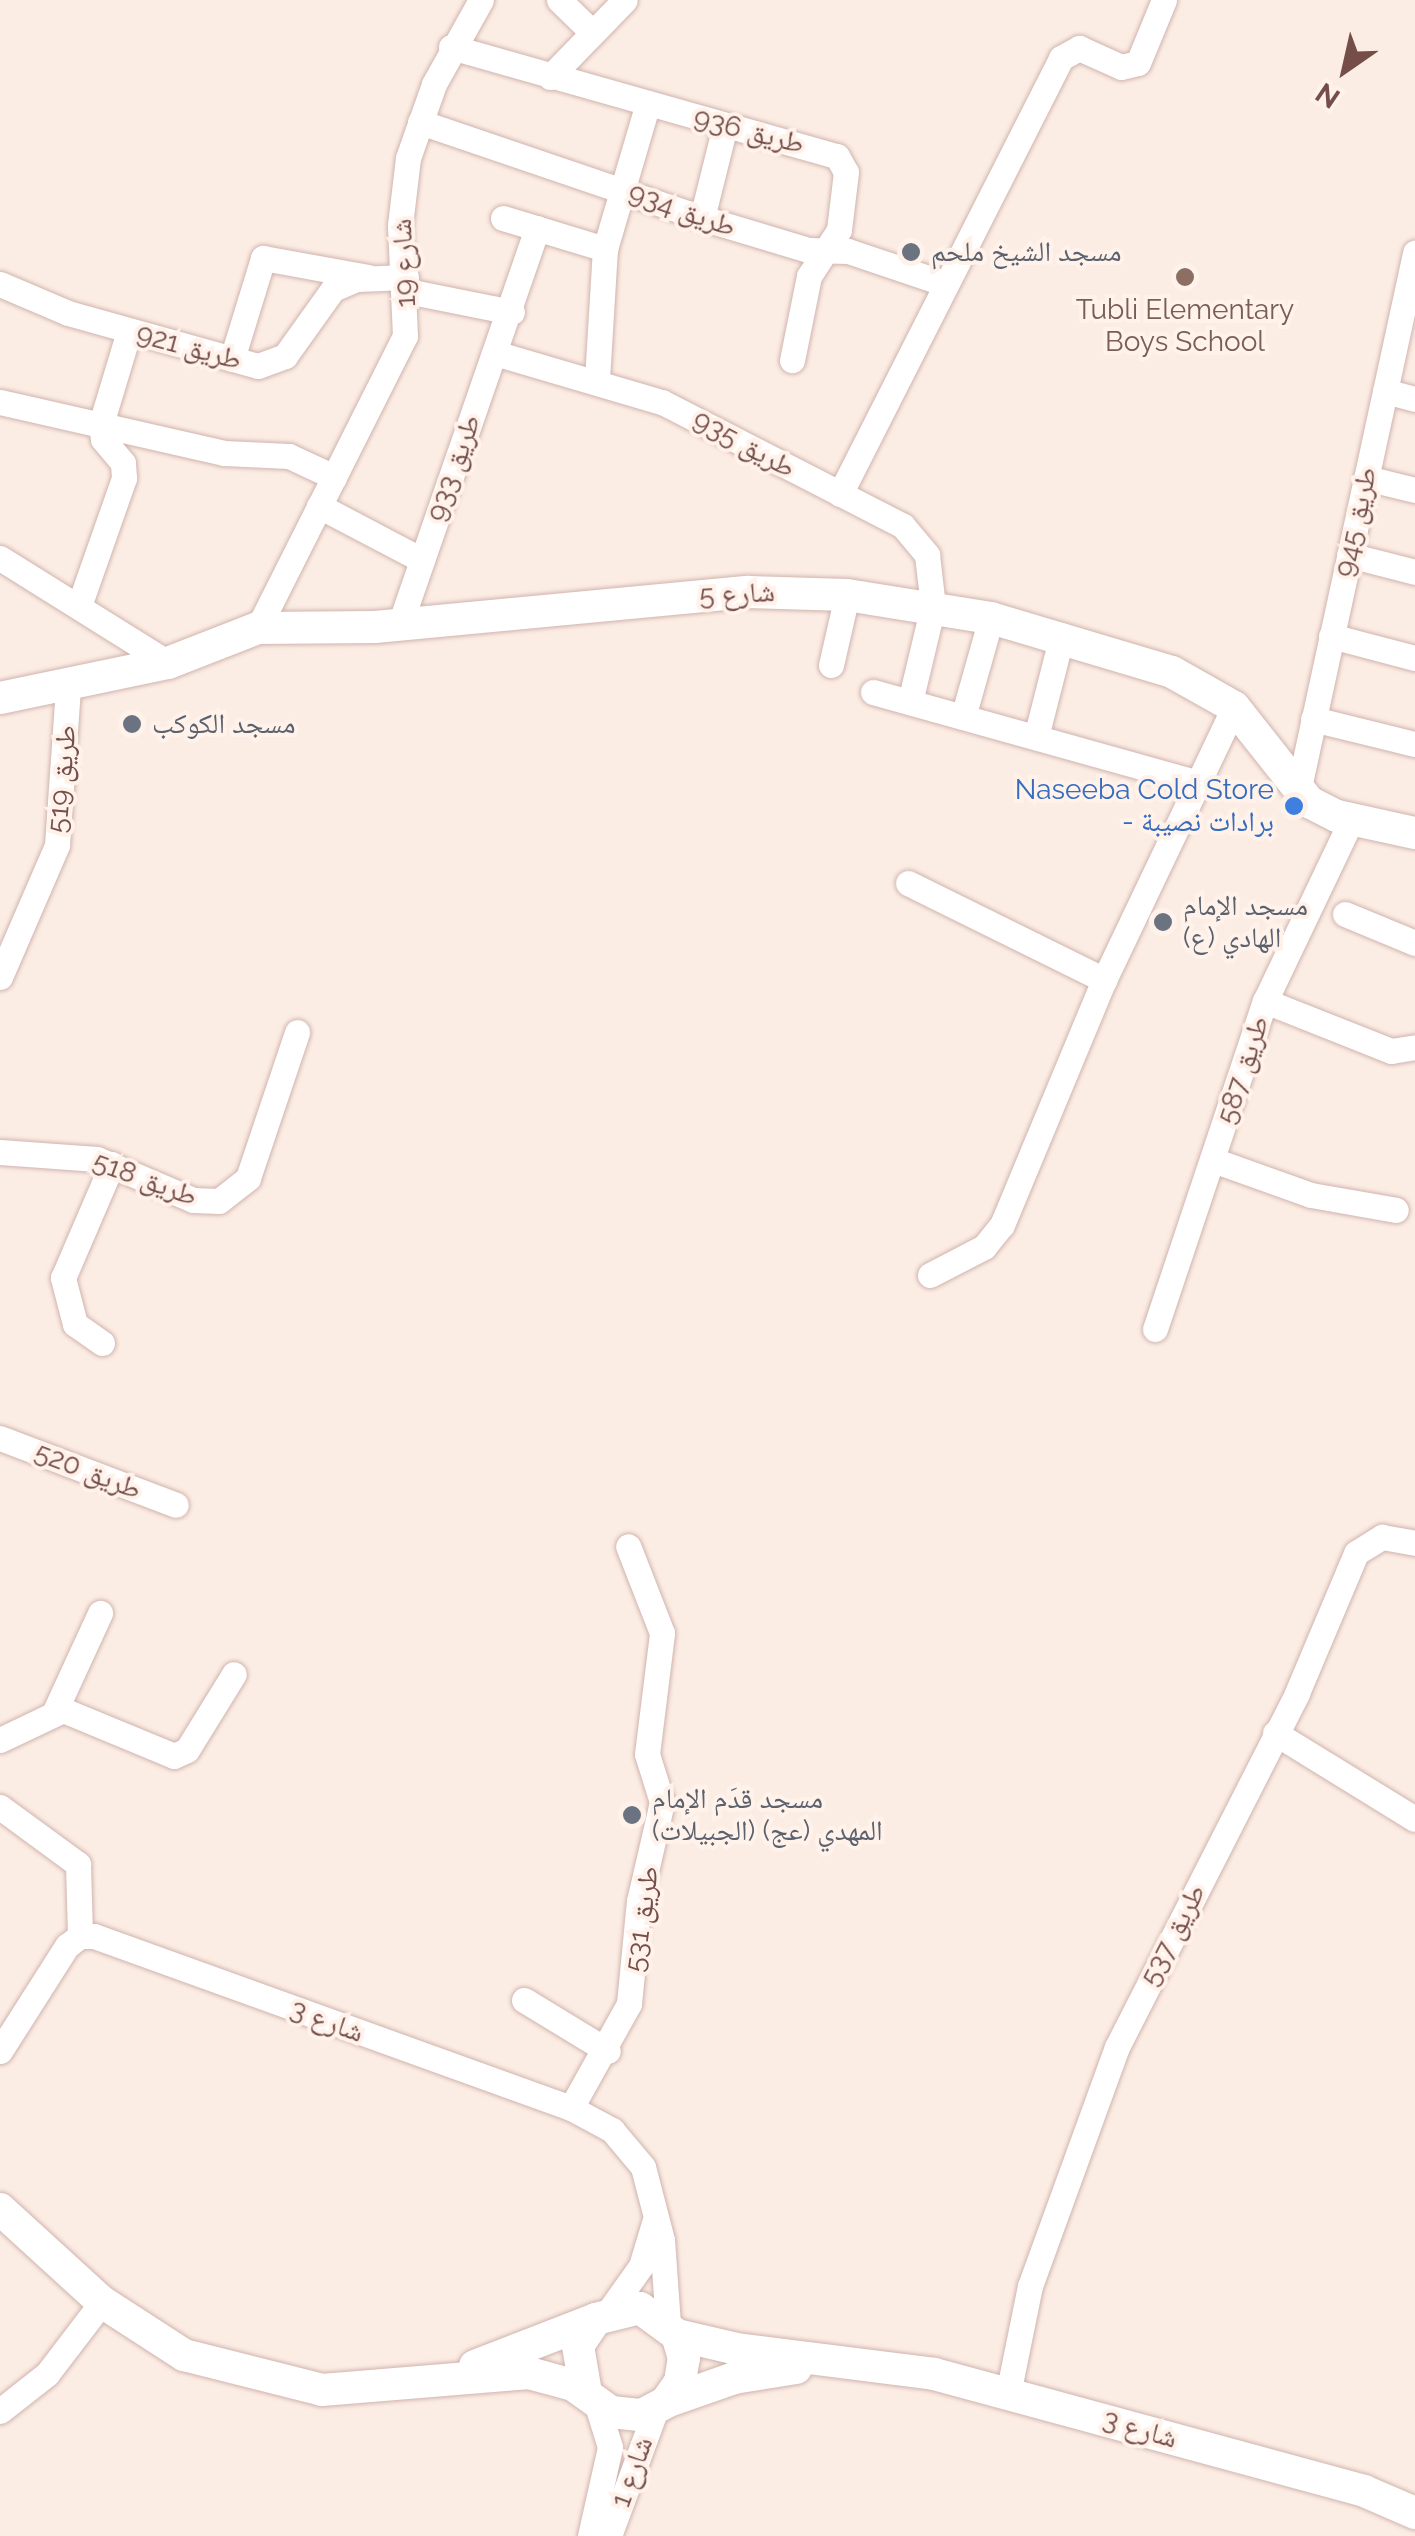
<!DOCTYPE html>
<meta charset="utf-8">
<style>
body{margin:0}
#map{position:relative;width:1415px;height:2536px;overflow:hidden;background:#fcede4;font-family:Raleway,"Noto Naskh Arabic",sans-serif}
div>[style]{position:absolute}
.roads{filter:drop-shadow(0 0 2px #d0b4ae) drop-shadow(0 0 2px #d0b4ae)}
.minor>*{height:25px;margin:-12.5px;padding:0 12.5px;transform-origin:12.5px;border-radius:12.5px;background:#fff}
.tertiary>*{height:32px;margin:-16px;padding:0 16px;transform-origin:16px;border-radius:16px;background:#fff}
.dots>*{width:28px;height:28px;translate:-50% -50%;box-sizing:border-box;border:5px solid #fff2ea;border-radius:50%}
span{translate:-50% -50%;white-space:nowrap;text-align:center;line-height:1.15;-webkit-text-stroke:8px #fff2ea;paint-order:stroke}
.street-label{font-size:28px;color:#754e4a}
.worship-label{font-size:28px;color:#5b616d}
.left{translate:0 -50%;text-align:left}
.education-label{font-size:28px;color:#785e54}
.shop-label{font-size:28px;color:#366cbe}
.right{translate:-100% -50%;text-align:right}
.north{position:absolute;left:1295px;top:20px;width:100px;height:100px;-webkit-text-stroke:8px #fff2ea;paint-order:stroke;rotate:214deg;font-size:28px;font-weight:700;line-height:40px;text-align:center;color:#754e4a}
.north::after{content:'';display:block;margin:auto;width:35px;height:45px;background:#754e4a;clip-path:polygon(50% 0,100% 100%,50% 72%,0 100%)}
</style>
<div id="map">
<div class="roads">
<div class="minor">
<div style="left:559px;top:0;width:47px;rotate:44.1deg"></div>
<div style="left:451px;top:47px;width:401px;rotate:15.8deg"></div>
<div style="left:837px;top:156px;width:18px;rotate:61deg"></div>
<div style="left:846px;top:172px;width:58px;rotate:96.9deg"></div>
<div style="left:839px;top:230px;width:55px;rotate:123.1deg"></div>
<div style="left:809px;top:276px;width:86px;rotate:101.4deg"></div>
<div style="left:550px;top:77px;width:107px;rotate:-45.8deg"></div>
<div style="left:420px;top:122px;width:298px;rotate:18.8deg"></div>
<div style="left:702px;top:218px;width:111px;rotate:16.8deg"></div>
<div style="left:808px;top:250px;width:40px;rotate:1.4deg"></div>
<div style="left:848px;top:251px;width:103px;rotate:18.6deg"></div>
<div style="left:503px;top:218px;width:107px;rotate:16.9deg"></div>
<div style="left:702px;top:218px;width:95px;rotate:-76deg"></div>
<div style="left:0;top:284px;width:74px;rotate:23.1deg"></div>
<div style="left:68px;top:313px;width:197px;rotate:15.6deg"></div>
<div style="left:258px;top:366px;width:29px;rotate:-20deg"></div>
<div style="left:285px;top:356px;width:82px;rotate:-54.4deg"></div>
<div style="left:333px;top:289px;width:26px;rotate:-23deg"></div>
<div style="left:357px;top:279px;width:49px;rotate:-2.3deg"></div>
<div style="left:407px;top:291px;width:107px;rotate:11.3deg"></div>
<div style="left:495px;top:353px;width:174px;rotate:16.4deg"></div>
<div style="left:662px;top:402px;width:271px;rotate:27.2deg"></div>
<div style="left:903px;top:526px;width:38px;rotate:50deg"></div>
<div style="left:927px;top:555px;width:51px;rotate:83.3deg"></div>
<div style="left:933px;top:606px;width:99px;rotate:103.5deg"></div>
<div style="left:232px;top:359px;width:106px;rotate:-72.9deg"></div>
<div style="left:263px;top:258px;width:107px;rotate:10.3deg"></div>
<div style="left:597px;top:379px;width:130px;rotate:-86.5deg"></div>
<div style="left:605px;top:249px;width:152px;rotate:-73.6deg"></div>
<div style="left:1385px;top:391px;width:31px;rotate:15deg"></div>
<div style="left:0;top:402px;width:230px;rotate:12.8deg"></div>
<div style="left:224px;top:453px;width:65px;rotate:2.6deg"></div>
<div style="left:289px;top:456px;width:50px;rotate:25deg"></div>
<div style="left:1366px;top:478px;width:50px;rotate:13.8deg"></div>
<div style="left:840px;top:494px;width:489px;rotate:-63.1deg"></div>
<div style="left:1061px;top:58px;width:21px;rotate:-29deg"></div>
<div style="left:1079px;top:48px;width:46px;rotate:24.3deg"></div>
<div style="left:1121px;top:67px;width:17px;rotate:-13deg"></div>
<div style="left:1138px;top:63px;width:68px;rotate:-67.6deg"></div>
<div style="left:319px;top:506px;width:116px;rotate:27.7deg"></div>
<div style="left:1349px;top:555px;width:68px;rotate:14.4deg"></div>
<div style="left:0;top:558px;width:198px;rotate:32deg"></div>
<div style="left:79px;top:606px;width:136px;rotate:-70.6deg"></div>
<div style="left:124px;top:478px;width:15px;rotate:-94deg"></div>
<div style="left:123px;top:463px;width:31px;rotate:-130deg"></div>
<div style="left:103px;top:439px;width:15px;rotate:-98deg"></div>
<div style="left:101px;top:424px;width:97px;rotate:-73.2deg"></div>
<div style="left:400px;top:624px;width:419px;rotate:-70.9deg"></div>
<div style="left:258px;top:628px;width:327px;rotate:-63.3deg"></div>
<div style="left:405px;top:336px;width:111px;rotate:-92.6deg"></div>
<div style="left:400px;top:225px;width:67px;rotate:-83.2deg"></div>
<div style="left:408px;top:158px;width:78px;rotate:-70.6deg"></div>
<div style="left:434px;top:84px;width:96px;rotate:-60.8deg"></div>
<div style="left:1331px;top:636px;width:87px;rotate:14.7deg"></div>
<div style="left:831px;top:665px;width:72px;rotate:-77.1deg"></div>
<div style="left:873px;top:692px;width:335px;rotate:15.6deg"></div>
<div style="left:963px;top:717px;width:103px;rotate:-74.2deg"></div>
<div style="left:1313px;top:719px;width:105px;rotate:13.8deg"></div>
<div style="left:1036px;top:737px;width:105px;rotate:-75.7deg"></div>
<div style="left:1298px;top:792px;width:552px;rotate:-77.75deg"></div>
<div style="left:908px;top:883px;width:219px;rotate:26.3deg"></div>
<div style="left:1345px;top:914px;width:76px;rotate:22.5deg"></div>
<div style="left:0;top:977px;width:144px;rotate:-66.6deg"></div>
<div style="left:57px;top:845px;width:157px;rotate:-86deg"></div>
<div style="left:1265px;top:1001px;width:136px;rotate:21.6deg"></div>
<div style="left:1391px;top:1051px;width:24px;rotate:-9deg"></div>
<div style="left:0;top:1152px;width:97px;rotate:4.1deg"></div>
<div style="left:97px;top:1159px;width:104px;rotate:23.1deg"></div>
<div style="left:193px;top:1200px;width:26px;rotate:2deg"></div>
<div style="left:219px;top:1201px;width:37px;rotate:-38deg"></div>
<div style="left:248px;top:1178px;width:154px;rotate:-71.4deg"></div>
<div style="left:1213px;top:1160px;width:104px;rotate:19.7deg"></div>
<div style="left:1311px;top:1195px;width:86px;rotate:10deg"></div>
<div style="left:930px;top:1275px;width:61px;rotate:-27.4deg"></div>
<div style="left:984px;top:1247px;width:28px;rotate:-51deg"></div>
<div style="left:1002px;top:1225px;width:265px;rotate:-67.4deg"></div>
<div style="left:1104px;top:980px;width:302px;rotate:-64.5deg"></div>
<div style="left:1155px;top:1329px;width:346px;rotate:-71.5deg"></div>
<div style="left:1265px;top:1001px;width:202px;rotate:-64.5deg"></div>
<div style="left:102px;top:1343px;width:33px;rotate:-145deg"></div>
<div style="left:75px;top:1324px;width:48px;rotate:-104.6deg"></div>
<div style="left:63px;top:1278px;width:124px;rotate:-66.7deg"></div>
<div style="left:0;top:1438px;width:188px;rotate:20.8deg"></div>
<div style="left:55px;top:1711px;width:108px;rotate:-65.3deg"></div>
<div style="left:1275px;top:1733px;width:164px;rotate:31.6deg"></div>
<div style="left:0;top:1740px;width:70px;rotate:-25.5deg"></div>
<div style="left:63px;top:1710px;width:120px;rotate:22.5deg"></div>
<div style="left:174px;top:1756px;width:14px;rotate:-25deg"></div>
<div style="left:187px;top:1750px;width:89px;rotate:-58.3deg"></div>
<div style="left:0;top:1807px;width:97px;rotate:36.2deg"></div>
<div style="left:78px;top:1864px;width:72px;rotate:88.4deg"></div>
<div style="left:524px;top:2000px;width:98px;rotate:31.3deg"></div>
<div style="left:0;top:2051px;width:125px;rotate:-57.5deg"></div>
<div style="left:67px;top:1946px;width:16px;rotate:-38deg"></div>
<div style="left:80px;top:1936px;width:14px"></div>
<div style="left:94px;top:1936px;width:507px;rotate:19.83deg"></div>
<div style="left:571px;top:2108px;width:47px;rotate:28.2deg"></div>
<div style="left:612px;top:2130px;width:48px;rotate:50deg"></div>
<div style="left:643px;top:2167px;width:75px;rotate:75.4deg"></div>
<div style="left:662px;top:2240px;width:83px;rotate:85.9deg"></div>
<div style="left:571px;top:2108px;width:119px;rotate:-60.9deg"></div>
<div style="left:629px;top:2004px;width:103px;rotate:-84.5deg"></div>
<div style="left:639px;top:1901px;width:102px;rotate:-76.9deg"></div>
<div style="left:662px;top:1802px;width:50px;rotate:-107.4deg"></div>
<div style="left:647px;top:1754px;width:122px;rotate:-82.9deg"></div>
<div style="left:662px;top:1633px;width:93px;rotate:-111.3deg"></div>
<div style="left:609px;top:2311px;width:55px;rotate:-54.6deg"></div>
<div style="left:641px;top:2266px;width:45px;rotate:-73.2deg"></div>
<div style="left:1008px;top:2394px;width:110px;rotate:-78.5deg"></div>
<div style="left:1030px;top:2286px;width:254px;rotate:-70deg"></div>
<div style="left:1117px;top:2047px;width:397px;rotate:-63deg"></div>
<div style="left:1297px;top:1693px;width:152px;rotate:-67.1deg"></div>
<div style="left:1356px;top:1553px;width:31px;rotate:-32deg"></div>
<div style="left:1382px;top:1537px;width:34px;rotate:10deg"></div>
<div style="left:0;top:2411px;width:60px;rotate:-38.2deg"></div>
<div style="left:47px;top:2374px;width:91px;rotate:-52.6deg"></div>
<div style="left:590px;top:2536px;width:91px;rotate:-77.3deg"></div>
<div style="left:610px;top:2447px;width:44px;rotate:-107.2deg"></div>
<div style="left:609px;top:2536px;width:135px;rotate:-69.7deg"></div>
</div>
<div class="tertiary">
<div style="left:0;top:698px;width:172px;rotate:-11.8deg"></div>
<div style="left:168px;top:663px;width:97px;rotate:-21.3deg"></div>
<div style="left:258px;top:628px;width:117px;rotate:-0.5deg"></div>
<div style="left:375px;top:627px;width:375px;rotate:-5.4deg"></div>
<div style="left:748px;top:592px;width:99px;rotate:1.7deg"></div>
<div style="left:847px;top:595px;width:146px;rotate:9.1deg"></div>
<div style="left:991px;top:618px;width:189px;rotate:16.6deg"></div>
<div style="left:1172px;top:672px;width:71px;rotate:29.4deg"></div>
<div style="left:1234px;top:707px;width:121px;rotate:51.7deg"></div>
<div style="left:1309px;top:802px;width:31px;rotate:27deg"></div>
<div style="left:1337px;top:816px;width:80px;rotate:12.3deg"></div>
<div style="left:0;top:2209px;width:138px;rotate:42.4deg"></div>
<div style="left:102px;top:2302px;width:98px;rotate:32.9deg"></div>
<div style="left:184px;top:2355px;width:142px;rotate:14.2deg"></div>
<div style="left:322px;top:2390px;width:208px;rotate:-4.7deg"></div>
<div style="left:529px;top:2373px;width:46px;rotate:15.3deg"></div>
<div style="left:573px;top:2385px;width:47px;rotate:35.4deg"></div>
<div style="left:611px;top:2412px;width:31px;rotate:6deg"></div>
<div style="left:642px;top:2415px;width:27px;rotate:-28deg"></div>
<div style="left:666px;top:2402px;width:24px;rotate:-55deg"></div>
<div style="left:680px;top:2382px;width:24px;rotate:-81deg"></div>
<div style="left:684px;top:2358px;width:24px;rotate:-107deg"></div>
<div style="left:677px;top:2335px;width:46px;rotate:-143.9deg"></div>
<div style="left:640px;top:2308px;width:45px;rotate:166deg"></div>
<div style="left:596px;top:2319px;width:32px;rotate:124deg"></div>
<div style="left:578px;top:2346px;width:48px;rotate:80.3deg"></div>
<div style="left:677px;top:2335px;width:62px;rotate:13.1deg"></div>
<div style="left:737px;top:2349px;width:199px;rotate:7.2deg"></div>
<div style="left:934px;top:2374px;width:446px;rotate:15.2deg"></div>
<div style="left:1364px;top:2491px;width:56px;rotate:23.3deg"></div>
<div style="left:475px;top:2366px;width:130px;rotate:-21.2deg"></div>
<div style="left:666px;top:2402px;width:72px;rotate:-19.4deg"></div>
<div style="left:734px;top:2378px;width:63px;rotate:-9.2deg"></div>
</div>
</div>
<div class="dots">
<div style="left:911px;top:252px;background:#6b7280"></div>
<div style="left:1185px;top:277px;background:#8d6e63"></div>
<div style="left:132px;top:724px;background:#6b7280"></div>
<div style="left:1294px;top:806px;background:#3f7fe0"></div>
<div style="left:1163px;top:922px;background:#6b7280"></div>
<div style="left:632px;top:1815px;background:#6b7280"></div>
</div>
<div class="street-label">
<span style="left:749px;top:131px;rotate:14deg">طريق 936</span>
<span style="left:682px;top:210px;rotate:19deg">طريق 934</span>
<span style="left:404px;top:263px;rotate:-93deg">شارع 19</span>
<span style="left:189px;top:347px;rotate:15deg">طريق 921</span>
<span style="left:744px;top:444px;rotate:28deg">طريق 935</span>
<span style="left:454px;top:468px;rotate:-71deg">طريق 933</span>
<span style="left:1356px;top:522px;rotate:-78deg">طريق 945</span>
<span style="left:737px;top:594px;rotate:-3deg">شارع 5</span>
<span style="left:62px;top:779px;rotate:-85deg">طريق 519</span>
<span style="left:1243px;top:1070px;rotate:-72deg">طريق 587</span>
<span style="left:145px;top:1179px;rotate:20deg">طريق 518</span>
<span style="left:88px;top:1471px;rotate:21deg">طريق 520</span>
<span style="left:642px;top:1919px;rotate:-82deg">طريق 531</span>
<span style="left:1173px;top:1935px;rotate:-63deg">طريق 537</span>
<span style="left:327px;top:2021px;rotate:20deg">شارع 3</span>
<span style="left:1140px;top:2429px;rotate:16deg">شارع 3</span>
<span style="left:632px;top:2472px;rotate:-70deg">شارع 1</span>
</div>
<div class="worship-label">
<span class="left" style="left:931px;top:252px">مسجد الشيخ ملحم</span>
<span class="left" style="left:152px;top:724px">مسجد الكوكب</span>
<span class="left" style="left:1183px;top:922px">مسجد الإمام<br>الهادي (ع)</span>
<span class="left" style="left:652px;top:1815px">مسجد قدَم الإمام<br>المهدي (عج) (الجبيلات)</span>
</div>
<div class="education-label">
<span style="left:1185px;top:326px">Tubli Elementary<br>Boys School</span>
</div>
<div class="shop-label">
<span class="right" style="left:1274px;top:806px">Naseeba Cold Store<br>- برادات نصيبة</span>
</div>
<div class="north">N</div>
</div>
